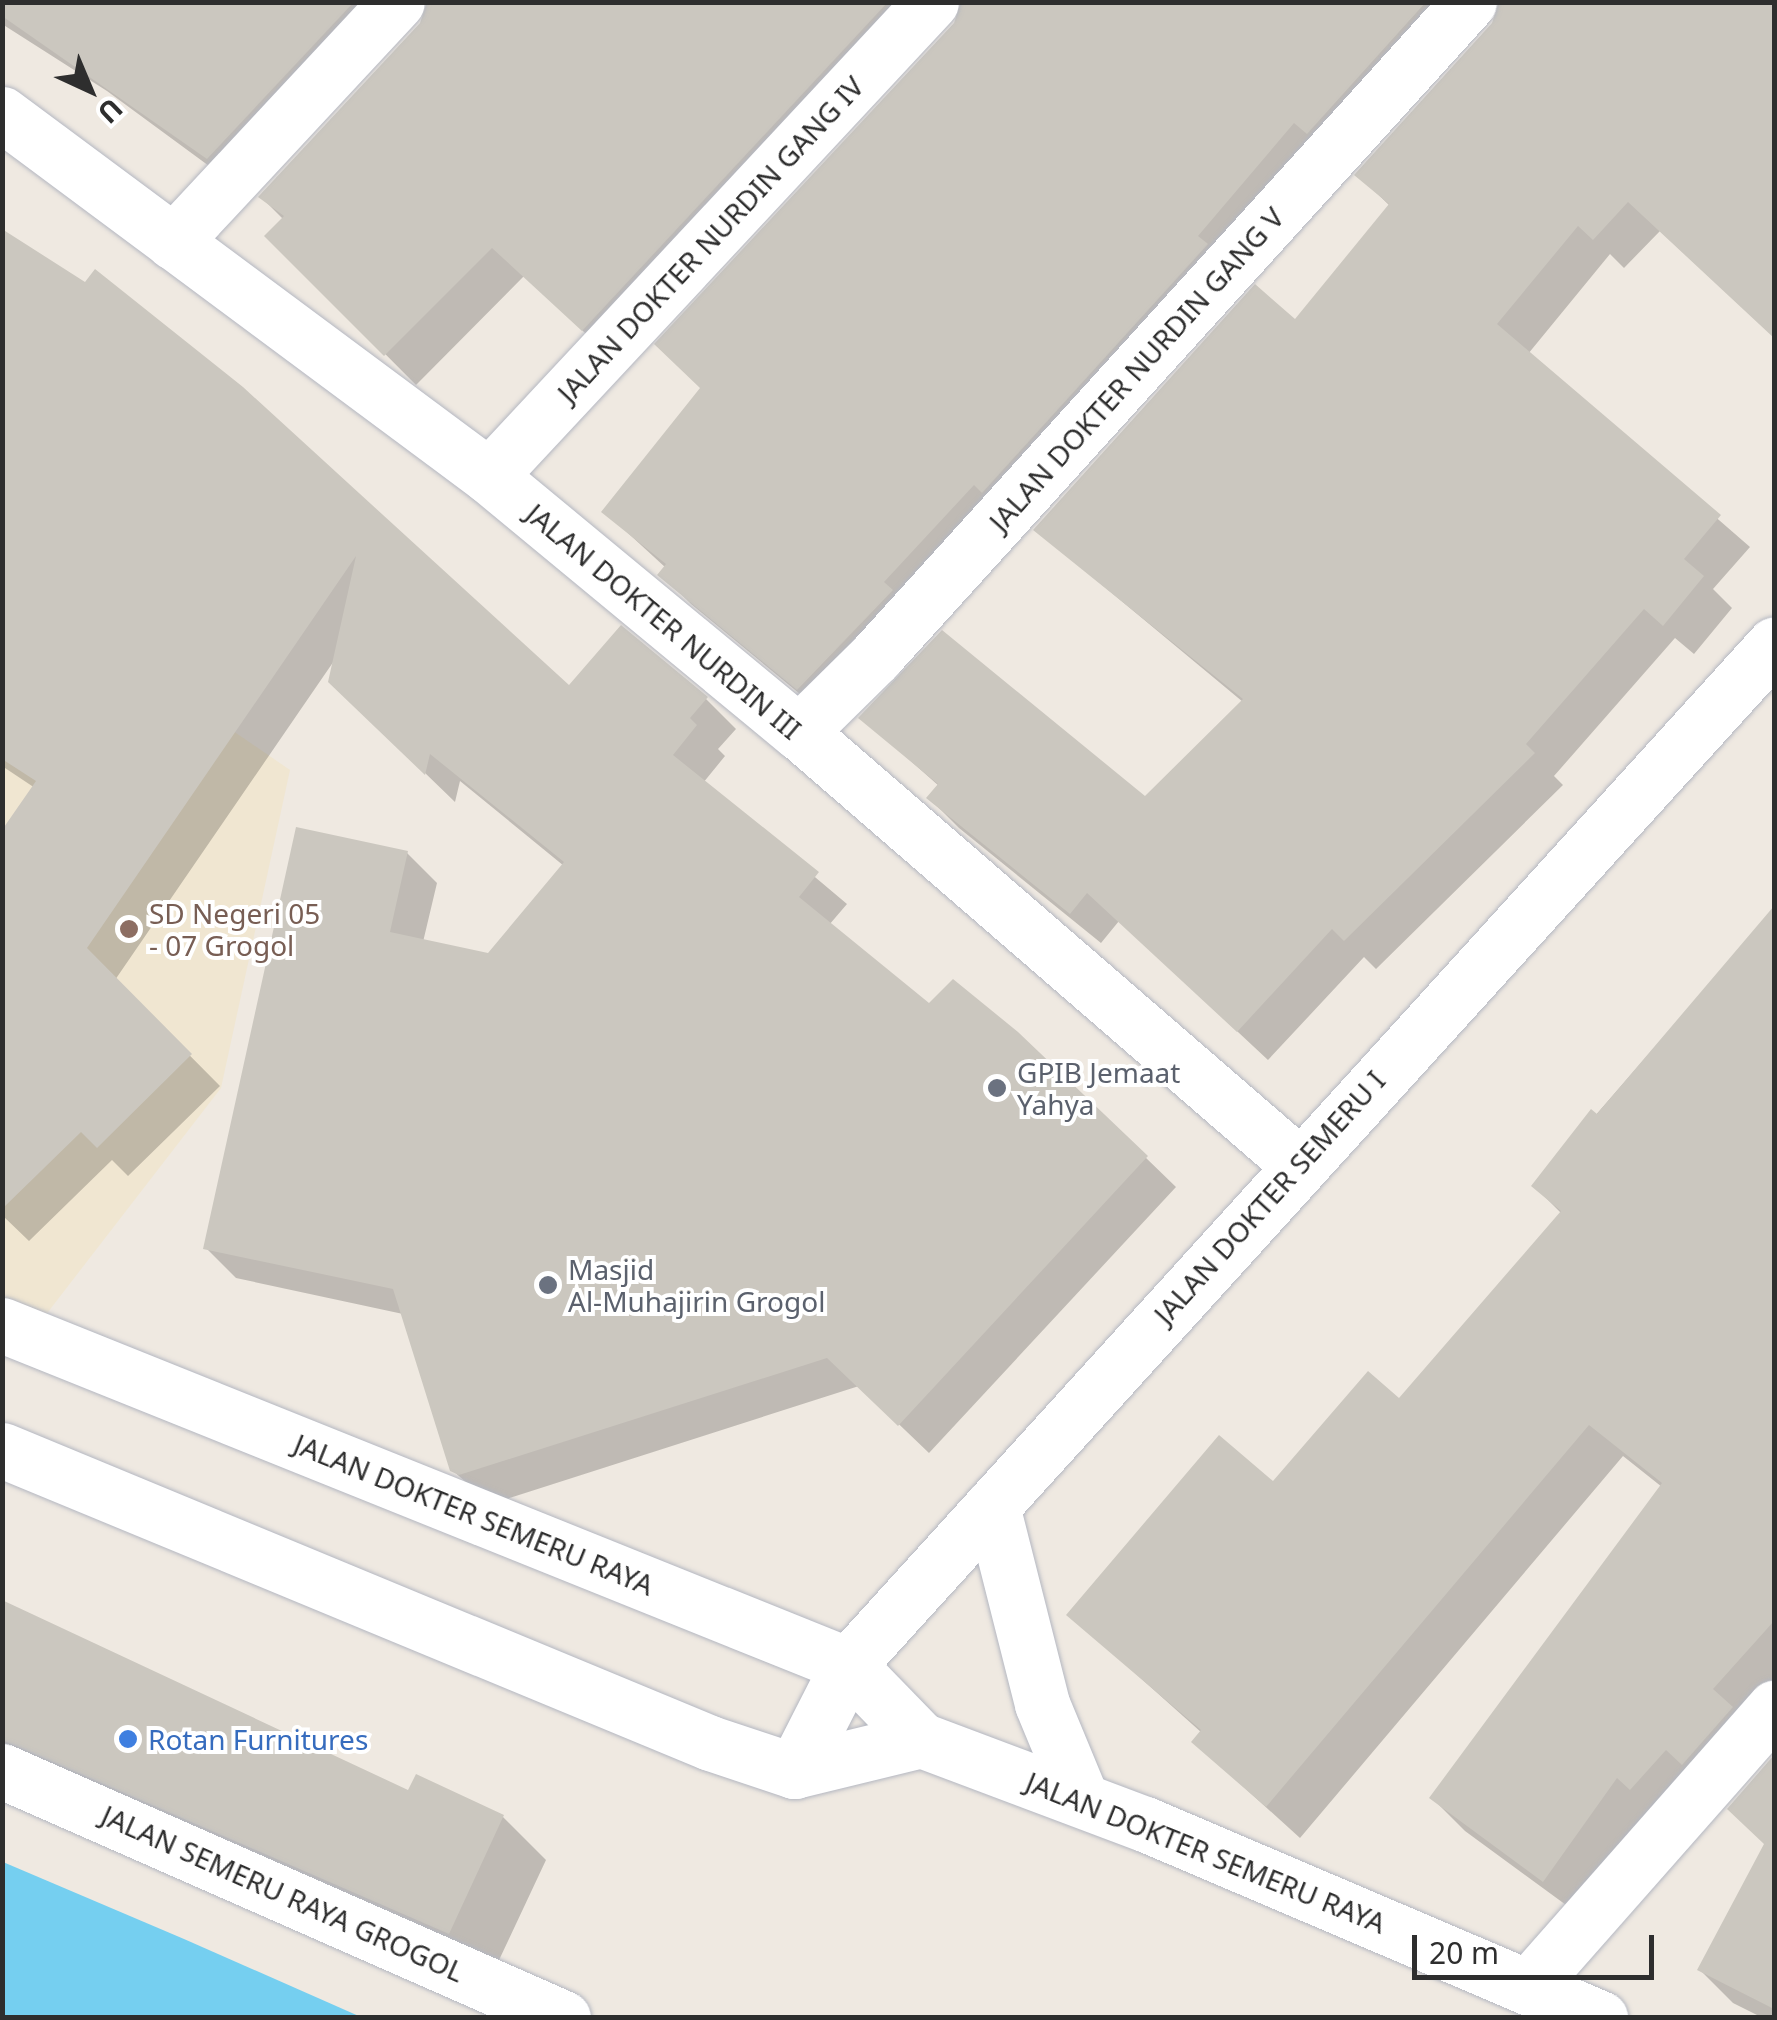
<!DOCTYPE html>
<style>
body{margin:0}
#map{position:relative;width:1777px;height:2020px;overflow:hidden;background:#efe9e1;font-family:"Noto Sans",sans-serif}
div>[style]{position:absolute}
.education>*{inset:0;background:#f0e6d1}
.water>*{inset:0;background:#75cff0}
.shadow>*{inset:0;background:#0003}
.building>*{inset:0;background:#cbc7bf}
.roads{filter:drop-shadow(0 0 2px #b4b7c1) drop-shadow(0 0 2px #b4b7c1)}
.minor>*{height:55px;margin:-27.5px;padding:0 27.5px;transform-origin:27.5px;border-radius:27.5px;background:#fff}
.tertiary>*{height:55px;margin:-27.5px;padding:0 27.5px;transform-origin:27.5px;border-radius:27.5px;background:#fff}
.dots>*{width:28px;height:28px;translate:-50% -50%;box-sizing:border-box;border:5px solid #fff;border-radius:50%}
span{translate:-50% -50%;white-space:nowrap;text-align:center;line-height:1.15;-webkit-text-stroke:8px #fff;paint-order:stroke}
.street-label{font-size:28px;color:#2e2e2e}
.education-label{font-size:28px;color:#785e54}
.left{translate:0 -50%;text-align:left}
.worship-label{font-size:28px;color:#5b616d}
.shop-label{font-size:28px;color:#366cbe}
.frame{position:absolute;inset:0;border:5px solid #2e2e2e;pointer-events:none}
.north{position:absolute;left:40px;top:40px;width:100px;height:100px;-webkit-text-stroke:8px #fff;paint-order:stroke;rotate:136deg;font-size:28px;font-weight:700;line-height:40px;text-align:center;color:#2e2e2e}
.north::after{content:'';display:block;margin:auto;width:35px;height:45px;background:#2e2e2e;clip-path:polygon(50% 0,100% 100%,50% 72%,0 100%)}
.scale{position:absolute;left:1412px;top:1935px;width:242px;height:45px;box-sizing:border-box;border:5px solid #2e2e2e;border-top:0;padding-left:12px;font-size:30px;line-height:35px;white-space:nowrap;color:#2e2e2e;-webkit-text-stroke:8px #fff;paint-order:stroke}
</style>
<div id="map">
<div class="education">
<div style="clip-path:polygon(2px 572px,290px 770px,221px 1088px,14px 1356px,2px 1348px)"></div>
</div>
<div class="water">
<div style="clip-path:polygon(3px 1862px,184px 1939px,361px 2017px,3px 2017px)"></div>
</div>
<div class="shadow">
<div style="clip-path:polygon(2px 2px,418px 2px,239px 188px,107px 91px,2px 24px)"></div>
<div style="clip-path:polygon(427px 2px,1774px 2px,1774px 337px,1660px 231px,1624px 268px,1610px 254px,1528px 354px,1750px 547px,1713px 589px,1732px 608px,1694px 654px,1675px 638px,1554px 776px,1563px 785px,1376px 969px,1364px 957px,1268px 1060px,1119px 921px,1101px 943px,959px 828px,929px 798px,939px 786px,862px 718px,1145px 799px,1243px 702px,1036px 530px,1295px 322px,1390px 206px,1358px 175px,1495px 23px,1499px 3px,1477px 10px,829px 718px,691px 604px,661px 574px,666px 568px,605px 512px,703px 389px,956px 25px,962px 3px,938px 10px,613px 359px,524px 276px,416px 385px,268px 236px,284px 220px,261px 197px,422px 25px)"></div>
<div style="clip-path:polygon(2px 232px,569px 688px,706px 699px,736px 729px,718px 749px,725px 756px,703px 783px,847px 904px,829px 925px,930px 1007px,1017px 1033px,1176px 1187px,929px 1453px,859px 1386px,491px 1504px,452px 1470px,403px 1314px,236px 1278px,206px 1248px,407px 853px,437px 883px,423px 942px,489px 956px,564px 866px,460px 781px,455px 802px,361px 711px,336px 658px,115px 980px,220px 1086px,128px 1176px,112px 1160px,29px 1241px,2px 1215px,2px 1062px,35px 788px,2px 766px)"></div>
<div style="clip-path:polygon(1774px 910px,1774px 1730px,1577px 1913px,1465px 1831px,1432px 1798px,1662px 1487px,1623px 1456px,1300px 1838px,1194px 1742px,1202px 1733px,1069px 1614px,1399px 1401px,1562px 1214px,1534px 1186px)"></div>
<div style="clip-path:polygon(2px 1603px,409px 1794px,503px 1817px,546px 1860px,492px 1975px,2px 1768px)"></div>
<div style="clip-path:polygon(1774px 1758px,1774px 2018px,1763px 2018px,1733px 2003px,1700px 1970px,1766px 1844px,1730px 1809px)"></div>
</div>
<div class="building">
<div style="clip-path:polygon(2px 2px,354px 2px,207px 159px,2px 16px)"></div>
<div style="clip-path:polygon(427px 2px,888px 2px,582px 331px,492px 248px,384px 356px,264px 236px,284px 216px,258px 197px,420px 23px)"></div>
<div style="clip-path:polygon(961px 2px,1426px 2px,1307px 134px,1294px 123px,1198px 236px,1208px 244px,982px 493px,974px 485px,884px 582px,893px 590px,797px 690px,657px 575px,666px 564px,601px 512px,700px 388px,654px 344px,954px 23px)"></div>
<div style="clip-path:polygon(1499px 2px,1774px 2px,1774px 338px,1628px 202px,1593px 240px,1578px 226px,1497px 324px,1721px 515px,1684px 559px,1704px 576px,1663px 626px,1644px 609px,1526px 744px,1535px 753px,1344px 941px,1332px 929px,1237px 1032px,1087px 893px,1070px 914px,926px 798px,938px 784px,858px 718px,942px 630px,1145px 796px,1243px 699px,1033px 530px,1255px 284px,1295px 319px,1389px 204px,1354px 175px,1492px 23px)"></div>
<div style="clip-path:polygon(2px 229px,85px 282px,95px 269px,243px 387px,569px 685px,621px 625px,708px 697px,690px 718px,697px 725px,673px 755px,819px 872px,799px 897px,929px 1003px,953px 979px,1018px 1032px,1148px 1156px,898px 1426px,827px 1358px,459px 1475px,450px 1471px,393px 1289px,203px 1249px,296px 827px,408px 851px,390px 932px,488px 953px,564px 862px,430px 754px,425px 775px,328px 682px,356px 556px,87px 948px,192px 1054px,97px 1148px,81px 1132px,2px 1209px,2px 830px,36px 781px,2px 759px)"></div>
<div style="clip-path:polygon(1774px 906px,1774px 1621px,1713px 1689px,1733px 1707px,1682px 1765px,1666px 1750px,1630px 1790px,1617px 1778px,1543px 1882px,1429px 1798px,1662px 1483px,1589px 1425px,1266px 1807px,1191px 1742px,1201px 1730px,1066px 1615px,1219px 1435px,1273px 1481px,1368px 1371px,1399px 1398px,1561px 1211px,1531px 1186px,1591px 1109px,1597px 1114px)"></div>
<div style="clip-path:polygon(2px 1600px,408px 1790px,416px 1774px,504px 1815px,449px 1934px,2px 1740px)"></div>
<div style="clip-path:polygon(1774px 1755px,1774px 2009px,1697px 1970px,1764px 1844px,1727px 1809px)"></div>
</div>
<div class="roads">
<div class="minor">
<div style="left:2px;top:114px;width:607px;rotate:36.62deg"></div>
<div style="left:489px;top:476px;width:402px;rotate:39.6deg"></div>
<div style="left:799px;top:732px;width:660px;rotate:40.88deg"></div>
<div style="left:173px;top:242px;width:328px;rotate:-47deg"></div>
<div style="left:489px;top:476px;width:648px;rotate:-47deg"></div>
<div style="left:799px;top:732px;width:107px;rotate:-44.6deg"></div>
<div style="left:875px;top:657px;width:884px;rotate:-47.8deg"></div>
<div style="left:2px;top:1771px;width:613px;rotate:23.76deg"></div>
<div style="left:1529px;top:1986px;width:371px;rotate:-48.6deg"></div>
</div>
<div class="tertiary">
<div style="left:2px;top:1325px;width:912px;rotate:21.89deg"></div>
<div style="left:848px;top:1665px;width:105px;rotate:45.8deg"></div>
<div style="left:921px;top:1740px;width:239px;rotate:20.6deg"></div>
<div style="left:1145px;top:1824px;width:495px;rotate:23.1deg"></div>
<div style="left:2px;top:1450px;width:766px;rotate:22.48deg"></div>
<div style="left:710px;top:1743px;width:89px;rotate:18.4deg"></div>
<div style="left:794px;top:1771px;width:131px;rotate:-13.7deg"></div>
<div style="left:992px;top:1506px;width:204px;rotate:75.8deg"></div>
<div style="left:1042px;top:1704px;width:102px;rotate:67.5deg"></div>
<div style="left:794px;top:1771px;width:119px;rotate:-63deg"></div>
<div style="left:848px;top:1665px;width:1378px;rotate:-47.77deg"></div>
</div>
</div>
<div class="dots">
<div style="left:129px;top:929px;background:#8d6e63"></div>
<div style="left:997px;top:1088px;background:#6b7280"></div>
<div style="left:548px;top:1285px;background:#6b7280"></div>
<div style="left:128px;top:1739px;background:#3f7fe0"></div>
</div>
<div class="street-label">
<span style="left:710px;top:239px;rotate:-47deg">JALAN DOKTER NURDIN GANG IV</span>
<span style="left:1136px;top:369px;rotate:-48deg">JALAN DOKTER NURDIN GANG V</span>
<span style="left:664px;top:621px;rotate:40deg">JALAN DOKTER NURDIN III</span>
<span style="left:1269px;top:1197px;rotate:-48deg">JALAN DOKTER SEMERU I</span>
<span style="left:474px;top:1514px;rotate:22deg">JALAN DOKTER SEMERU RAYA</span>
<span style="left:1206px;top:1852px;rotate:22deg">JALAN DOKTER SEMERU RAYA</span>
<span style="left:283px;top:1893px;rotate:24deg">JALAN SEMERU RAYA GROGOL</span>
</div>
<div class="education-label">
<span class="left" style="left:149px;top:929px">SD Negeri 05<br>- 07 Grogol</span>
</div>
<div class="worship-label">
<span class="left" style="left:1017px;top:1088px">GPIB Jemaat<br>Yahya</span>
<span class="left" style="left:568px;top:1285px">Masjid<br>Al-Muhajirin Grogol</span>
</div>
<div class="shop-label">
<span class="left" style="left:148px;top:1739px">Rotan Furnitures</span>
</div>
<div class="frame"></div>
<div class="north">U</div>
<div class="scale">20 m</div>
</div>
